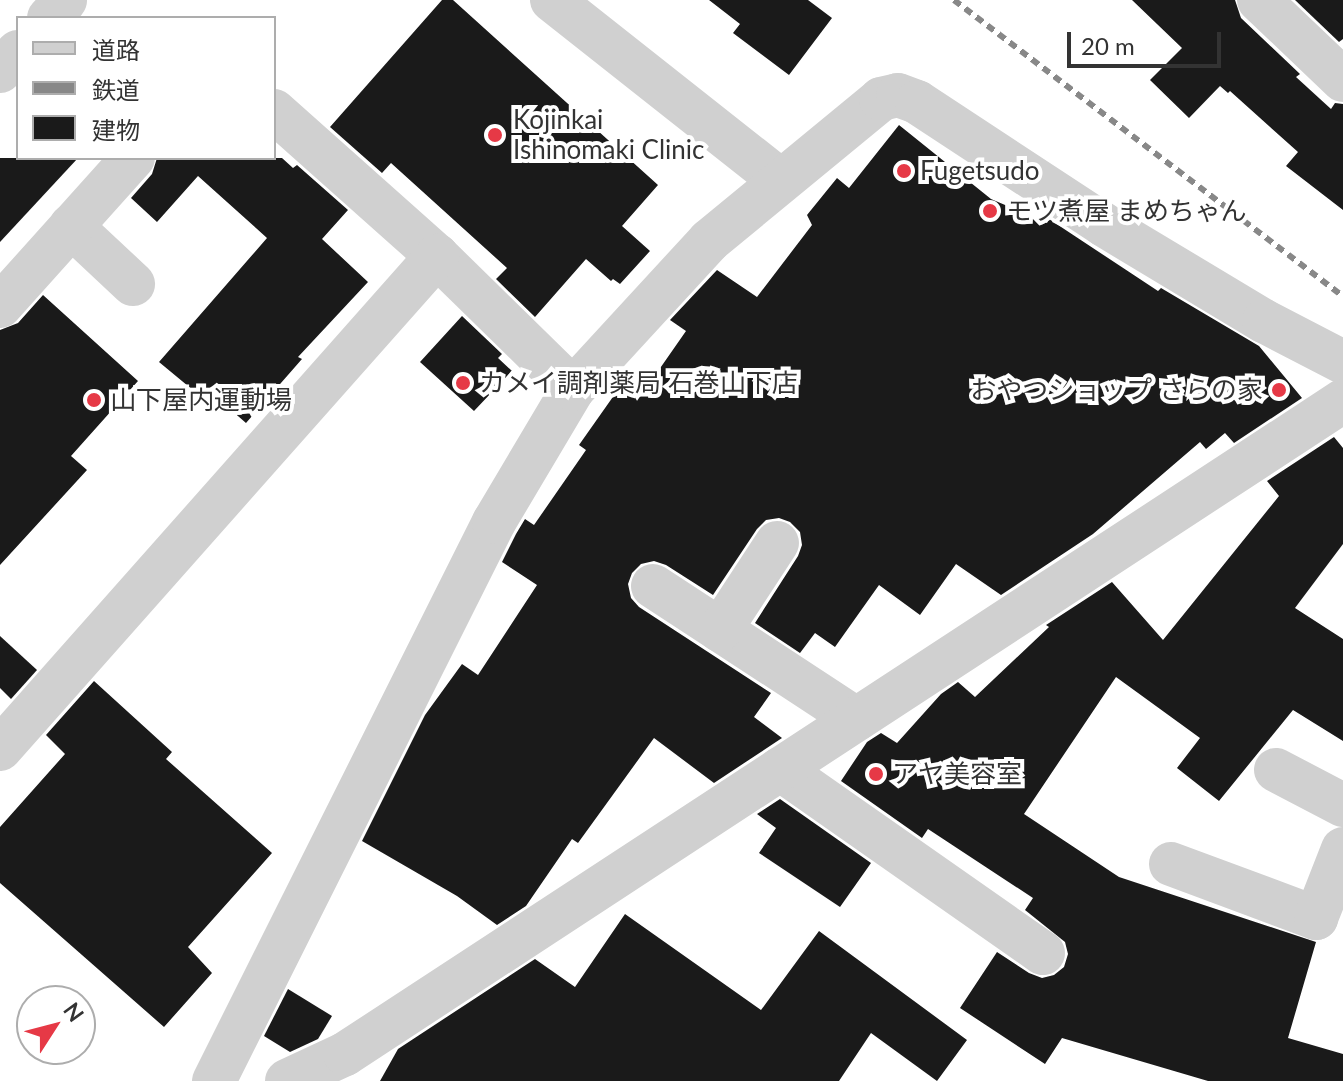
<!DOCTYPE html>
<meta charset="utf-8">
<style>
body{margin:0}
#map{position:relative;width:1343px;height:1081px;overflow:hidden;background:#fff;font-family:Lato,"Noto Sans JP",sans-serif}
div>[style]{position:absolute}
.building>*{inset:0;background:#1a1a1a}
.minor>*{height:44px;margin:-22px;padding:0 22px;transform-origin:22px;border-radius:22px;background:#d0d0d0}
.rail>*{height:6px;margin-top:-3px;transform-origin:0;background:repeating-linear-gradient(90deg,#888 0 8px,transparent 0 14px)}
.dots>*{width:22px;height:22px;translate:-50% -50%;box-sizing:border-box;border:4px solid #fff;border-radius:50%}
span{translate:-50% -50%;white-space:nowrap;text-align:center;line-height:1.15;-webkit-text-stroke:8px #fff;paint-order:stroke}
.poi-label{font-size:26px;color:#333}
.left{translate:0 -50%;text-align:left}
.right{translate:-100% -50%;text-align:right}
.legend{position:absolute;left:16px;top:16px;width:260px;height:144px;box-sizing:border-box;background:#fff;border:2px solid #adadad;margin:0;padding:10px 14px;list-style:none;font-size:24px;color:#333}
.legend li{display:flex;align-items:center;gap:16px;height:40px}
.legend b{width:40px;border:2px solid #adadad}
.north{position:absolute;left:16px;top:985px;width:80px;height:80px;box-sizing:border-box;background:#fff;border:2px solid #adadad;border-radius:50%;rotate:54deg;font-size:22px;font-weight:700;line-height:32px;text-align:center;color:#333}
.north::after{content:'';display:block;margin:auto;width:28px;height:36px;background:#e63946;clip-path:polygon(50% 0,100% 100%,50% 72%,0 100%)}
.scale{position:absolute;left:1067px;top:32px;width:154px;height:36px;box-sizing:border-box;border:4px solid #333;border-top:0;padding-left:10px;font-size:24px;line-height:28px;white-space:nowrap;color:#333;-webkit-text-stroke:6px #fff;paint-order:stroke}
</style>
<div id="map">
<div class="building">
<div style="clip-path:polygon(442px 0,453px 0,658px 185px,622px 226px,650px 251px,620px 284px,613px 279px,611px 281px,586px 259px,535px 317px,496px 279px,507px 268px,391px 163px,382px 173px,330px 127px)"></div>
<div style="clip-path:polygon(709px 0,808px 0,832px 18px,789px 75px,733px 33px,740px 24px)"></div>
<div style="clip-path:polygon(1132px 0,1235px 0,1241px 18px,1300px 74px,1296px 77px,1331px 109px,1335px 103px,1343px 104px,1343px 210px,1286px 166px,1298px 152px,1230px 91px,1228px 93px,1220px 86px,1189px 118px,1150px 80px,1182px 48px)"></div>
<div style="clip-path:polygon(1295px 0,1343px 0,1343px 39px,1339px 42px)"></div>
<div style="clip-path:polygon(899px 125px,991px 199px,1047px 223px,1049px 219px,1158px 291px,1161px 288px,1259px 346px,1302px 398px,1234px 443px,1225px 433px,1206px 449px,1200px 442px,1093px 534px,1001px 595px,956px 564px,920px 615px,879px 585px,835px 647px,815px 633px,800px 653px,755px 623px,798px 556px,802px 545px,800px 532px,790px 522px,779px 518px,766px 520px,757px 529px,713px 595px,666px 565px,654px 561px,641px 564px,632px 573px,628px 584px,631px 598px,639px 607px,771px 693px,754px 717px,782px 738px,714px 783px,654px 738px,578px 843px,572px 839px,526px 906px,497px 925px,457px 896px,362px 841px,425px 715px,462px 664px,478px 675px,537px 585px,502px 562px,516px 534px,525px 519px,534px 525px,586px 450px,579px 445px,622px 384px,640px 397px,686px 331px,670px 320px,717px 270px,757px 297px,812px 225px,807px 215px,837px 178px,849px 188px)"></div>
<div style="clip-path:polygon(0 158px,78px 158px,0 242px)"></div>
<div style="clip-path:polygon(157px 158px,282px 158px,293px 168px,297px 165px,348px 210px,322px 239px,368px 282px,298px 357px,302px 359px,246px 423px,223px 403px,217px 410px,159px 362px,267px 238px,198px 176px,157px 222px,131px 198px,152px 174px)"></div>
<div style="clip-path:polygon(43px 295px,138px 381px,71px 456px,87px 470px,0 565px,0 330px,18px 323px)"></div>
<div style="clip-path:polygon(462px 316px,502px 354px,498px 358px,512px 371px,474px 411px,420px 362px)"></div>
<div style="clip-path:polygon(1334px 437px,1343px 448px,1343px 544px,1295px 608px,1343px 639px,1343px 741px,1293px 710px,1219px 801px,1177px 768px,1200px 738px,1116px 677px,1024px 814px,1119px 877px,1316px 942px,1288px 1038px,1343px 1054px,1343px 1081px,1208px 1081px,1062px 1038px,1045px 1064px,960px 1008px,997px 952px,1029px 973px,1042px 978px,1054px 975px,1064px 967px,1068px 954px,1065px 942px,1025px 910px,1033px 898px,928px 829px,922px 838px,841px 781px,867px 742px,881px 733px,897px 743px,941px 694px,958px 682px,975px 697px,1049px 627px,1046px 625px,1112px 582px,1163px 640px,1279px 496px,1267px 481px)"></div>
<div style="clip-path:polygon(0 636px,37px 670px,11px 699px,0 688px)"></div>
<div style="clip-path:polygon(94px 681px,172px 752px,166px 759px,272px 853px,188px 947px,212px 973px,164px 1027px,0 883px,0 827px,65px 754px,46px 735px)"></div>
<div style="clip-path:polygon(780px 799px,871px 863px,840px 907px,759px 853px,776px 828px,757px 814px)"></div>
<div style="clip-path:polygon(625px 914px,761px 1010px,819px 931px,967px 1040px,937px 1081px,871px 1033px,839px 1081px,380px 1081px,398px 1049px,535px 959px,575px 987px)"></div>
<div style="clip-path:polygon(288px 989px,332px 1016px,318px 1039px,290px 1052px,264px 1036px)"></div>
</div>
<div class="minor">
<div style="left:552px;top:0;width:292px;rotate:38.3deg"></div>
<div style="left:1259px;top:0;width:116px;rotate:43.6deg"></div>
<div style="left:49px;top:18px;width:24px;rotate:-48deg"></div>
<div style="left:0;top:71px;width:26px;rotate:-47deg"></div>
<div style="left:274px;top:111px;width:218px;rotate:41.7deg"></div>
<div style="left:437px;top:256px;width:190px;rotate:44.4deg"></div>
<div style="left:71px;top:226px;width:85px;rotate:43.1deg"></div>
<div style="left:0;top:306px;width:199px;rotate:-48.1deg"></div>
<div style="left:653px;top:586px;width:243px;rotate:33.2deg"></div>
<div style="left:720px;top:630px;width:104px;rotate:-56.8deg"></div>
<div style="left:0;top:749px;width:659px;rotate:-48.45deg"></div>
<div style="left:780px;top:769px;width:321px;rotate:35deg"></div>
<div style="left:1276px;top:770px;width:76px;rotate:27.6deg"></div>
<div style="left:1171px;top:864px;width:155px;rotate:20.4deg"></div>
<div style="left:1316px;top:918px;width:74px;rotate:-68.6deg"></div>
<div style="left:214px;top:1081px;width:625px;rotate:-63.39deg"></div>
<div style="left:494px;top:522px;width:155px;rotate:-59.3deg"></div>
<div style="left:573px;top:389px;width:201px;rotate:-47.4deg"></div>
<div style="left:709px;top:241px;width:223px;rotate:-39.5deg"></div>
<div style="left:881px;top:99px;width:17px;rotate:-13deg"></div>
<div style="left:898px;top:95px;width:20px;rotate:20deg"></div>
<div style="left:917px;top:102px;width:224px;rotate:33.3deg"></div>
<div style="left:1104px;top:225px;width:187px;rotate:31deg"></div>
<div style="left:1264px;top:321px;width:89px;rotate:27.4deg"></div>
<div style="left:287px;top:1081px;width:64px;rotate:-25deg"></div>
<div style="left:345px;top:1054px;width:1193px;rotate:-33.2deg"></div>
</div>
<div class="rail">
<div style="left:954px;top:0;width:489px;rotate:37.3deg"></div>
</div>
<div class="dots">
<div style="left:495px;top:135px;background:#e63946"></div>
<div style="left:904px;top:171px;background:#e63946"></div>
<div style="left:990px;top:211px;background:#e63946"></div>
<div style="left:463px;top:383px;background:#e63946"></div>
<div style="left:1279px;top:390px;background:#e63946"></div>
<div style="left:94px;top:400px;background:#e63946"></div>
<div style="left:876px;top:774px;background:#e63946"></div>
</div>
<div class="poi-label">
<span class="left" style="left:513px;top:135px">Kojinkai<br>Ishinomaki Clinic</span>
<span class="left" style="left:920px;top:171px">Fugetsudo</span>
<span class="left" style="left:1006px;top:211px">モツ煮屋 まめちゃん</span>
<span class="left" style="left:479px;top:383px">カメイ調剤薬局 石巻山下店</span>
<span class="right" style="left:1263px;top:390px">おやつショップ さらの家</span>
<span class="left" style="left:110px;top:400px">山下屋内運動場</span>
<span class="left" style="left:892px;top:774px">アヤ美容室</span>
</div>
<ul class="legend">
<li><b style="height:10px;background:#d0d0d0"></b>道路</li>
<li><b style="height:10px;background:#888"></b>鉄道</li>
<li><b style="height:22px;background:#1a1a1a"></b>建物</li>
</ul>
<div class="north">N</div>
<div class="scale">20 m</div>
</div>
